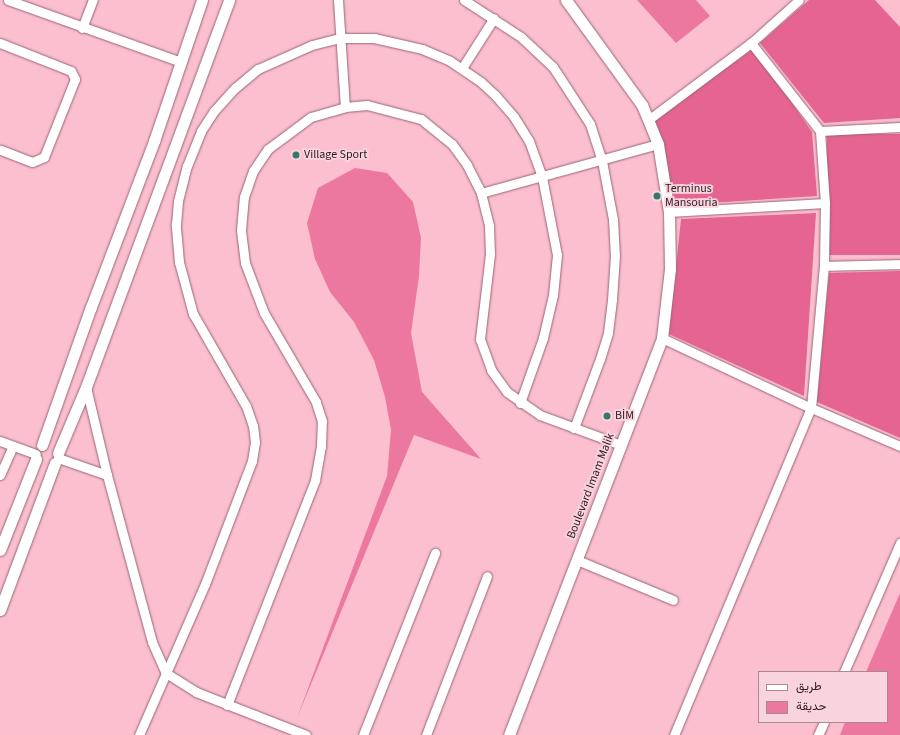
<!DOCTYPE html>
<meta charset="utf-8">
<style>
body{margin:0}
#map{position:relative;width:900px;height:735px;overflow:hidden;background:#fbbfd0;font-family:"Source Sans 3",Vazirmatn,sans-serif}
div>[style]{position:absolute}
.green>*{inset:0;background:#ec789f}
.forest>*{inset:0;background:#e56492;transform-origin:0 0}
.roads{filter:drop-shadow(0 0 1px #996574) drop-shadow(0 0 1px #996574)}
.minor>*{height:9px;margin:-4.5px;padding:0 4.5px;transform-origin:4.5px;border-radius:4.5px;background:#fff}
.tertiary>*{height:11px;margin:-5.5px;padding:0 5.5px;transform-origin:5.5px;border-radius:5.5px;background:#fff}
.dots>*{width:11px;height:11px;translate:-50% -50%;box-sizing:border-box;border:2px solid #f9d4de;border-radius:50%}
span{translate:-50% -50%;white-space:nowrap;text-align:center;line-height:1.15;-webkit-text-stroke:3.5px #f9d4de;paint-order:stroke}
.poi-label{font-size:12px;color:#2f1a21}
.left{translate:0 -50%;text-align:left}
.street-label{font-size:12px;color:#2f1a21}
.legend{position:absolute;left:758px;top:671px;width:130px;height:52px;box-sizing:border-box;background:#f9d4de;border:1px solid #a88a92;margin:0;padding:5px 7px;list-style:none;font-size:12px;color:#2f1a21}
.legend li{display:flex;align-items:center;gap:8px;height:20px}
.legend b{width:20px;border:1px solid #a88a92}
</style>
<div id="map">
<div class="green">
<div style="clip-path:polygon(637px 0,696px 0,710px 16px,676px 43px)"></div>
<div style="clip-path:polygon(355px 168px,387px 173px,413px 202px,421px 238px,419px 276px,411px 333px,422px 392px,481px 459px,414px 435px,297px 718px,387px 476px,391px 430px,385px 397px,374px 360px,354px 322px,330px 292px,315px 259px,307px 223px,318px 188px)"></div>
<div style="clip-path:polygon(900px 593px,900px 735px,840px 735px,845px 722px,887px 722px,887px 672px,866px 672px)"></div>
</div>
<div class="forest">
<div style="clip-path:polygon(809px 0,875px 0,900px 27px,900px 118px,824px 123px,760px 43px)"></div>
<div style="clip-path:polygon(754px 48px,812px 132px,817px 196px,677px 205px,650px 124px)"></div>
<div style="left:900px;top:134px;width:121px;height:73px;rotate:90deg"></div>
<div style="clip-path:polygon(816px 213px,804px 396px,669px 334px,681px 219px)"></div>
<div style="clip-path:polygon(900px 271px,900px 438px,817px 402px,829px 273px)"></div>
</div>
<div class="roads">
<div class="minor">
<div style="left:8px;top:0;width:184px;rotate:19.7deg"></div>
<div style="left:338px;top:0;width:107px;rotate:86.3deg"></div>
<div style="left:464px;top:0;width:68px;rotate:33deg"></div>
<div style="left:521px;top:37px;width:44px;rotate:43.2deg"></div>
<div style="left:553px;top:67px;width:68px;rotate:57deg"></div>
<div style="left:590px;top:124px;width:39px;rotate:72deg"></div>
<div style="left:602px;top:161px;width:59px;rotate:79.3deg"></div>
<div style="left:613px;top:219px;width:36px;rotate:87deg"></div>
<div style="left:615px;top:255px;width:45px;rotate:93.8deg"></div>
<div style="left:612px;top:300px;width:33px;rotate:97deg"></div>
<div style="left:608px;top:333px;width:27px;rotate:107deg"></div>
<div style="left:600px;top:359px;width:74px;rotate:110.6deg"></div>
<div style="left:82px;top:28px;width:30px;rotate:-69deg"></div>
<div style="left:0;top:43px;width:76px;rotate:21.5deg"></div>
<div style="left:71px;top:71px;width:9px;rotate:63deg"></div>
<div style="left:75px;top:79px;width:84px;rotate:111.7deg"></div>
<div style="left:44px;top:157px;width:13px;rotate:157deg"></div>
<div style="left:32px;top:162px;width:34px;rotate:-159deg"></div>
<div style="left:462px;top:68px;width:59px;rotate:-57.4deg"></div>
<div style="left:648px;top:120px;width:129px;rotate:-36.8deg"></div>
<div style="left:751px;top:43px;width:64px;rotate:-41.9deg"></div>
<div style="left:820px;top:131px;width:80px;rotate:-2.9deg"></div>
<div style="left:481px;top:193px;width:184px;rotate:-15.5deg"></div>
<div style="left:669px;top:212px;width:156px;rotate:-3.3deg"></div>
<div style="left:824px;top:266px;width:76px;rotate:-1.5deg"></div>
<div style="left:662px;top:338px;width:165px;rotate:25.2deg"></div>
<div style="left:811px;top:408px;width:97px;rotate:23.1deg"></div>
<div style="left:86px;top:387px;width:90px;rotate:76.6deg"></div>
<div style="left:107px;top:475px;width:173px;rotate:74.9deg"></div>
<div style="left:152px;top:642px;width:34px;rotate:66deg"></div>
<div style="left:166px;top:673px;width:36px;rotate:32deg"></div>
<div style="left:196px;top:692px;width:118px;rotate:21.4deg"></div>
<div style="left:0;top:441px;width:38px;rotate:20deg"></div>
<div style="left:58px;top:458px;width:52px;rotate:19.1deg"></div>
<div style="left:0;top:475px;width:32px;rotate:-66deg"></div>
<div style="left:577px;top:560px;width:104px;rotate:22.6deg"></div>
<div style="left:844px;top:672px;width:141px;rotate:-66.5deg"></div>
<div style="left:227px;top:705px;width:242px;rotate:-68.6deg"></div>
<div style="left:315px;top:480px;width:34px;rotate:-80deg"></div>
<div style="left:321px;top:447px;width:26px;rotate:-88deg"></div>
<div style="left:322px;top:421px;width:20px;rotate:-108deg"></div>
<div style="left:316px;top:402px;width:103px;rotate:-120.3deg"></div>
<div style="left:264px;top:313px;width:53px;rotate:-110.8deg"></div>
<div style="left:245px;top:263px;width:33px;rotate:-97deg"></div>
<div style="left:241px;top:230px;width:33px;rotate:-85deg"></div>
<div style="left:244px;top:197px;width:28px;rotate:-71deg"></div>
<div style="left:253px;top:171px;width:27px;rotate:-56deg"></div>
<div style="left:268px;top:149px;width:54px;rotate:-36.7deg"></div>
<div style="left:311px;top:117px;width:35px;rotate:-16deg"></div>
<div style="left:345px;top:107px;width:22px;rotate:-5deg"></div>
<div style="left:367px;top:105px;width:56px;rotate:14.5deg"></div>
<div style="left:421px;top:119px;width:40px;rotate:39deg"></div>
<div style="left:452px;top:144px;width:26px;rotate:54deg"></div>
<div style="left:467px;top:165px;width:31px;rotate:63deg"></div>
<div style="left:481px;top:193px;width:34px;rotate:76deg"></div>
<div style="left:489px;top:226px;width:28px;rotate:88deg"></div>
<div style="left:490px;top:254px;width:86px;rotate:96.7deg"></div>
<div style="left:480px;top:339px;width:33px;rotate:70deg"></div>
<div style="left:491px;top:370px;width:27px;rotate:54deg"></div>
<div style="left:507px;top:392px;width:40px;rotate:34.9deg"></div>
<div style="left:540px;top:415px;width:86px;rotate:20.3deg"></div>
<div style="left:139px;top:735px;width:165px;rotate:-66.4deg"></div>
<div style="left:205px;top:584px;width:132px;rotate:-69.1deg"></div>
<div style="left:252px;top:461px;width:19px;rotate:-81deg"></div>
<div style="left:255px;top:442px;width:16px;rotate:-97deg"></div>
<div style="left:253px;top:426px;width:21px;rotate:-109deg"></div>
<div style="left:246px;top:406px;width:106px;rotate:-119.9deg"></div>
<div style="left:193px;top:314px;width:54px;rotate:-105.1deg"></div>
<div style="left:179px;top:262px;width:38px;rotate:-95deg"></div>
<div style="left:176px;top:224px;width:23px;rotate:-85deg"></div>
<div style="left:178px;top:201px;width:36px;rotate:-76deg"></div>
<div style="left:187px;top:166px;width:38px;rotate:-68deg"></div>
<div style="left:201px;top:131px;width:24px;rotate:-57deg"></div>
<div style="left:214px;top:111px;width:31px;rotate:-48deg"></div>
<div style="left:235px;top:88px;width:30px;rotate:-40deg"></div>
<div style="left:258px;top:69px;width:59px;rotate:-24deg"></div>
<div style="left:312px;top:45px;width:29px;rotate:-14deg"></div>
<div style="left:340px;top:38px;width:34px"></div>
<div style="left:374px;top:38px;width:49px;rotate:12.9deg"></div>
<div style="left:422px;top:49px;width:30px;rotate:23deg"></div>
<div style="left:450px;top:61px;width:37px;rotate:34deg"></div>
<div style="left:481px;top:82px;width:19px;rotate:43deg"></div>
<div style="left:495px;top:95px;width:29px;rotate:49deg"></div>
<div style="left:514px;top:117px;width:28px;rotate:58deg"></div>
<div style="left:529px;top:141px;width:38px;rotate:70deg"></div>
<div style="left:542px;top:177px;width:79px;rotate:79.1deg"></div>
<div style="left:557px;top:255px;width:40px;rotate:95.7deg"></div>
<div style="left:553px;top:295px;width:44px;rotate:103.1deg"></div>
<div style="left:543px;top:338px;width:69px;rotate:109.5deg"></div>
<div style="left:363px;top:735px;width:196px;rotate:-68.4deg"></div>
<div style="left:426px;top:735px;width:170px;rotate:-69deg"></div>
<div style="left:674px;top:735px;width:355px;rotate:-67.3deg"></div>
<div style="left:811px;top:408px;width:143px;rotate:-84.8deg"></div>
<div style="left:824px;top:266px;width:63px;rotate:-89.1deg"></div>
<div style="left:825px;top:203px;width:72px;rotate:-94deg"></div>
<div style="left:820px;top:131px;width:112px;rotate:-128.1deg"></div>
<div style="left:818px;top:735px;width:14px;rotate:-65deg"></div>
</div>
<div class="tertiary">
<div style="left:42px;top:445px;width:146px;rotate:-70.5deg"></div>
<div style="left:91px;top:307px;width:178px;rotate:-69.2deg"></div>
<div style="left:154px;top:141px;width:149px;rotate:-71.2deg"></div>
<div style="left:58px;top:453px;width:72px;rotate:-67deg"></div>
<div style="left:86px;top:387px;width:413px;rotate:-69.7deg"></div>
<div style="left:0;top:550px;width:98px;rotate:-68.4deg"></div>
<div style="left:0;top:610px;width:157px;rotate:-69.5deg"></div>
<div style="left:509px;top:735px;width:425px;rotate:-68.9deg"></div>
<div style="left:662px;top:338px;width:69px;rotate:-83.4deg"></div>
<div style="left:670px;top:269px;width:57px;rotate:-91deg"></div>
<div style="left:669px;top:212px;width:69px;rotate:-99.2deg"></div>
<div style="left:658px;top:144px;width:42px;rotate:-112.3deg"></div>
<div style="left:642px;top:105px;width:130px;rotate:-125.9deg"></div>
</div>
</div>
<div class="dots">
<div style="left:296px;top:155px;background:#34786c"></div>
<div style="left:657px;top:196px;background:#34786c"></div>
<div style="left:607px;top:416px;background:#34786c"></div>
</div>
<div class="poi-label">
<span class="left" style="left:304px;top:155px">Village Sport</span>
<span class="left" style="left:665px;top:196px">Terminus<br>Mansouria</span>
<span class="left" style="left:615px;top:416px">BİM</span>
</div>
<div class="street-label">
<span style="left:591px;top:486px;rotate:-69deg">Boulevard Imam Malik</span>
</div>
<ul class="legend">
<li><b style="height:5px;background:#fff"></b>طريق</li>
<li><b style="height:11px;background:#ec789f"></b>حديقة</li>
</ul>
</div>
